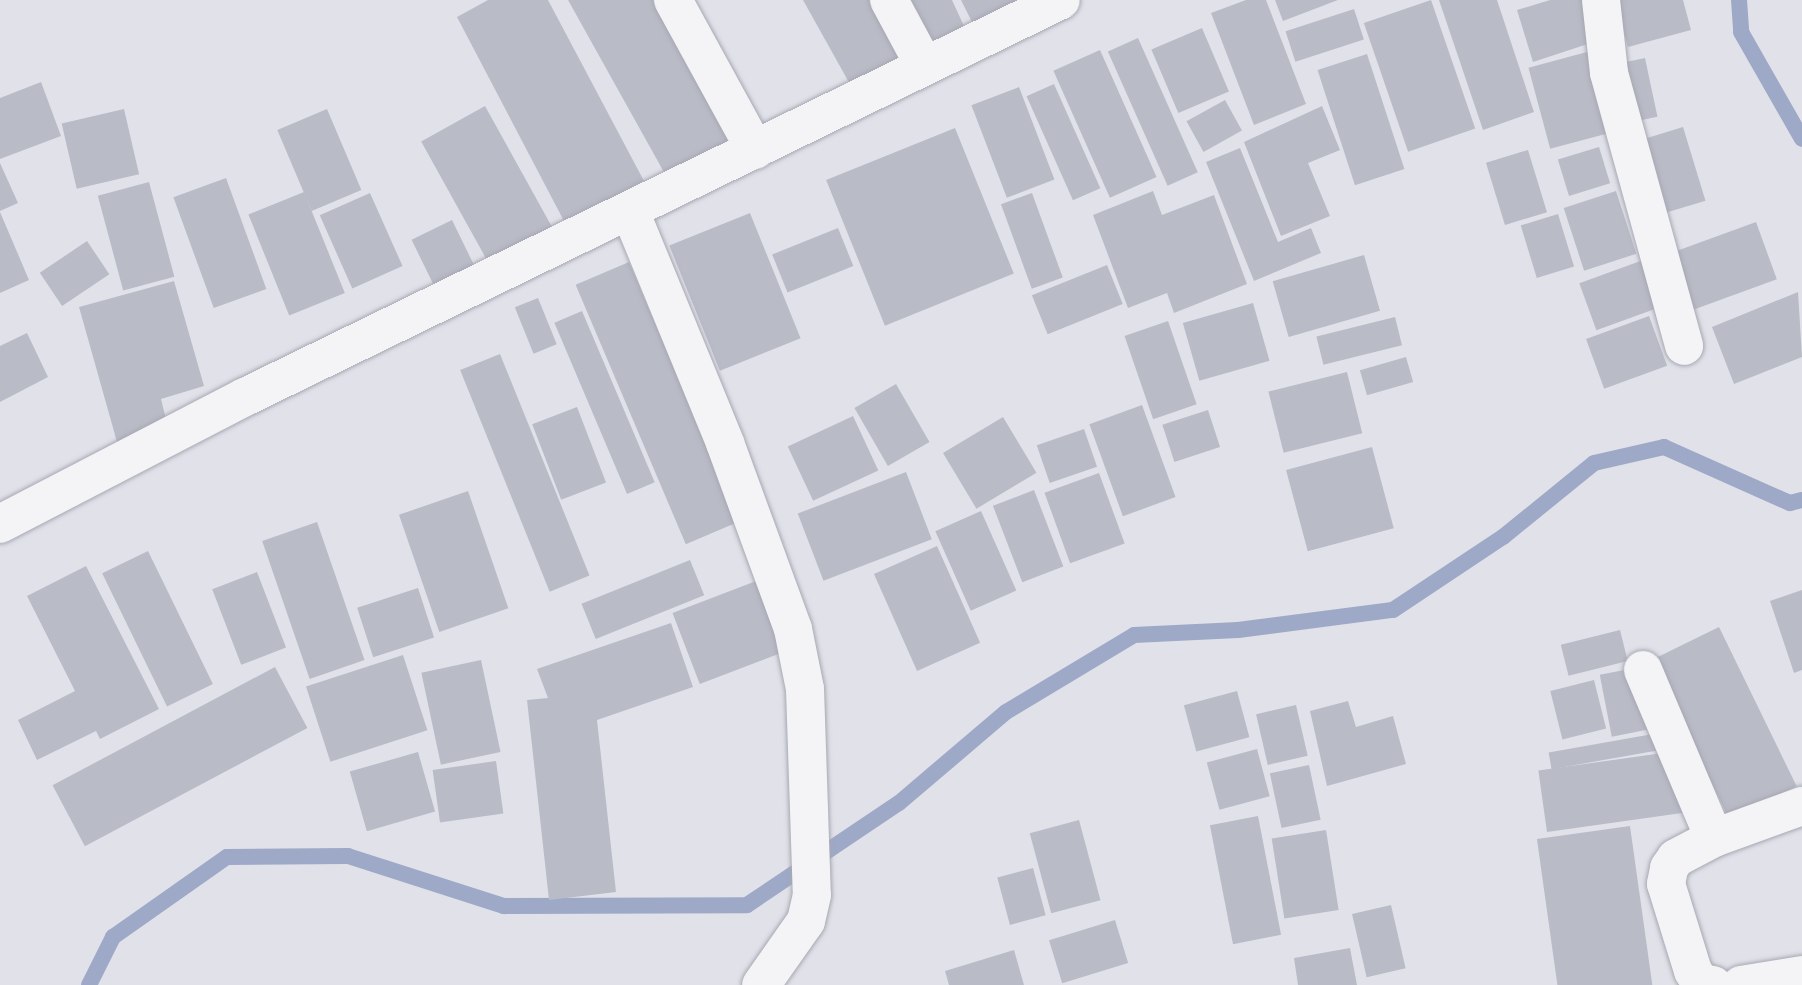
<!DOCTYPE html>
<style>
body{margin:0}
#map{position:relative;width:1802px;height:985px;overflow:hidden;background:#e1e2e9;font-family:Barlow,sans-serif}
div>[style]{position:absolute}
.stream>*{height:16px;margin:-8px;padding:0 8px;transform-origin:8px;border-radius:8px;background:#9ea9c7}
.building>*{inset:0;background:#b9bbc6;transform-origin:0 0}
.roads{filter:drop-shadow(0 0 2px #a6a8b3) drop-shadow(0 0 2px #a6a8b3)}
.street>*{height:38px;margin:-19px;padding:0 19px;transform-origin:19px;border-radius:19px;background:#f4f4f7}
span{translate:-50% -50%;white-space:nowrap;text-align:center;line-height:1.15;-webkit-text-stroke:5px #f1f2f7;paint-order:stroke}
</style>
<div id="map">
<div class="stream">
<div style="left:1739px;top:0;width:32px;rotate:86deg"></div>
<div style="left:1741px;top:32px;width:123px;rotate:60.3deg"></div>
<div style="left:89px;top:985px;width:54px;rotate:-63.4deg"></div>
<div style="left:113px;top:937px;width:139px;rotate:-35.1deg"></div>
<div style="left:227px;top:857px;width:121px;rotate:-0.5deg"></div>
<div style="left:348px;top:856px;width:164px;rotate:17.8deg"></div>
<div style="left:504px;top:906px;width:243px;rotate:-0.2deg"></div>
<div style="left:747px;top:905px;width:183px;rotate:-33.9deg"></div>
<div style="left:899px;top:803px;width:140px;rotate:-40.4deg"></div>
<div style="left:1006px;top:712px;width:149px;rotate:-31deg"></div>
<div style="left:1134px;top:635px;width:104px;rotate:-2.8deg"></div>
<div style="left:1238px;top:630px;width:156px;rotate:-7.4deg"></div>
<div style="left:1393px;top:610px;width:132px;rotate:-33.6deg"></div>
<div style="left:1503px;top:537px;width:117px;rotate:-39.1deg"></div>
<div style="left:1594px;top:463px;width:72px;rotate:-12.9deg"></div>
<div style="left:1664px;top:447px;width:138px;rotate:24deg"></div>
<div style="left:1790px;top:503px;width:12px;rotate:-14deg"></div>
</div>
<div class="building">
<div style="clip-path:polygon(488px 0,548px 0,644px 181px,565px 223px,457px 17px)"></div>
<div style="clip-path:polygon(568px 0,654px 0,735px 145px,670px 183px)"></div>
<div style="clip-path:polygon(803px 0,880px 0,915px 63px,856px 95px)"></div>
<div style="clip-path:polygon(896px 0,952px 0,969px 37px,924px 59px)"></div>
<div style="clip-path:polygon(961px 0,1034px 0,975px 28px)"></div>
<div style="clip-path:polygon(1246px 0,1266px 0,1306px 104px,1254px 125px,1211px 13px)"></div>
<div style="clip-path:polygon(1275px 0,1338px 0,1283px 21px)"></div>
<div style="left:1431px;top:0;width:136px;height:71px;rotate:71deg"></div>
<div style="clip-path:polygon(1439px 0,1497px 0,1534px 112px,1483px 130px)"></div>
<div style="clip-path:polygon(1550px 0,1584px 0,1597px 41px,1533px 62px,1517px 10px)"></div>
<div style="clip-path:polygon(1615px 0,1683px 0,1691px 30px,1628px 47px)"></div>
<div style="left:1354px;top:9px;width:32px;height:72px;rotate:72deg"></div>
<div style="left:1202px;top:28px;width:69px;height:55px;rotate:67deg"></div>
<div style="left:1138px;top:38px;width:147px;height:33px;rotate:66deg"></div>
<div style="left:1598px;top:49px;width:84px;height:72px;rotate:75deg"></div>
<div style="left:1100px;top:50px;width:139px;height:51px;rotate:66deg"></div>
<div style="left:1367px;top:54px;width:121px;height:52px;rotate:72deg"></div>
<div style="left:1645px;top:58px;width:60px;height:28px;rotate:78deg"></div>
<div style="clip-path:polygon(41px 82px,61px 136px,0 159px,0 98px)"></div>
<div style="left:1054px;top:84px;width:114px;height:30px;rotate:66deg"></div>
<div style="left:1019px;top:87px;width:99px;height:51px;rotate:69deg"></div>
<div style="left:1225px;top:100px;width:35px;height:44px;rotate:61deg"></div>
<div style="left:485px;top:106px;width:138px;height:73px;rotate:61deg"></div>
<div style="clip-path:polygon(1322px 106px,1340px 150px,1308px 163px,1330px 216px,1281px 236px,1244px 142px)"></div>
<div style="left:124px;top:109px;width:67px;height:64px;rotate:77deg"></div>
<div style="left:327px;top:109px;width:88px;height:54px;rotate:67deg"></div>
<div style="left:1683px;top:127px;width:77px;height:52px;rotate:73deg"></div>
<div style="left:955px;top:128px;width:157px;height:139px;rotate:68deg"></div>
<div style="left:1599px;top:147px;width:38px;height:43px;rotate:73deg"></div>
<div style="clip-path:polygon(1240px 148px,1278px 242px,1311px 228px,1321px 253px,1254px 281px,1206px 162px)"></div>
<div style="left:1528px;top:150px;width:65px;height:44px;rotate:73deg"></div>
<div style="clip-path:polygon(0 163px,18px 203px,0 211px)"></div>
<div style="left:226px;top:178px;width:118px;height:56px;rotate:70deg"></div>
<div style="left:149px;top:182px;width:98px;height:53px;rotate:75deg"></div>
<div style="clip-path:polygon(1153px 191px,1162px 215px,1214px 195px,1247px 284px,1174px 313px,1167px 293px,1128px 308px,1093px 215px)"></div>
<div style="left:1616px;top:191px;width:66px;height:55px;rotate:72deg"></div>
<div style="left:304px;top:192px;width:109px;height:60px;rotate:68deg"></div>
<div style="left:370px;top:193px;width:80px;height:55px;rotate:66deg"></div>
<div style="left:1032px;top:193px;width:90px;height:33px;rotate:70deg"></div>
<div style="clip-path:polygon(0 212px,29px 280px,0 293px)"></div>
<div style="left:750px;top:213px;width:135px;height:87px;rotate:68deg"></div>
<div style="left:1558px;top:214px;width:55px;height:39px;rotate:73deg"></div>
<div style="left:452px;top:220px;width:58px;height:45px;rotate:64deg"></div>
<div style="left:1756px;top:222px;width:61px;height:97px;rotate:70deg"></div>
<div style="left:838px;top:228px;width:41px;height:71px;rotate:68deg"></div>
<div style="left:87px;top:241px;width:40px;height:57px;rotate:56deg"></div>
<div style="left:1364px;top:255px;width:58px;height:95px;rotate:74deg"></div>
<div style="left:1646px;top:259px;width:50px;height:71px;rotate:70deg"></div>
<div style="left:629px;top:262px;width:282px;height:58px;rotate:67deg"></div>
<div style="left:1107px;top:265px;width:42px;height:81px;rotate:68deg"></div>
<div style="clip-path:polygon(174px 281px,204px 386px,161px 399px,168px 427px,117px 442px,79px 307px)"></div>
<div style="clip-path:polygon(1798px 292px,1802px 357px,1734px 384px,1712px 327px)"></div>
<div style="left:538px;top:298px;width:50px;height:25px;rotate:68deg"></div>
<div style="left:1253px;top:303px;width:60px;height:73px;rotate:74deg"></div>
<div style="left:582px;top:311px;width:186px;height:30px;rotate:67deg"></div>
<div style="left:1649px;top:316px;width:53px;height:67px;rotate:70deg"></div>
<div style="left:1395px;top:317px;width:29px;height:81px;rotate:76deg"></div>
<div style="left:1168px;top:321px;width:88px;height:46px;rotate:71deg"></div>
<div style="clip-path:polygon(27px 333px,48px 377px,0 402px,0 346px)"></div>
<div style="left:500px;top:354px;width:239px;height:43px;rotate:68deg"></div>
<div style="left:1406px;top:357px;width:26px;height:48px;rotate:74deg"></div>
<div style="left:1347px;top:372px;width:63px;height:81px;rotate:76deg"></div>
<div style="left:896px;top:384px;width:67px;height:48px;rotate:60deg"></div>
<div style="left:1142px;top:405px;width:98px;height:56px;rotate:70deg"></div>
<div style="left:577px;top:407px;width:81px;height:48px;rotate:69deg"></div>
<div style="left:1208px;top:410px;width:39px;height:48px;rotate:72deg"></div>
<div style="left:853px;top:416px;width:60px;height:72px;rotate:65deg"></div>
<div style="left:1003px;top:417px;width:65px;height:70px;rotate:59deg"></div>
<div style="left:1084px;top:429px;width:40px;height:50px;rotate:71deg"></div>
<div style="left:1372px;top:447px;width:84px;height:89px;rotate:75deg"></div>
<div style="left:906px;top:472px;width:72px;height:116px;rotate:69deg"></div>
<div style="left:1099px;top:473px;width:75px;height:58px;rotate:70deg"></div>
<div style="left:1034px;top:490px;width:82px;height:44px;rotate:69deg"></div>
<div style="left:468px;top:491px;width:124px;height:73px;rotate:71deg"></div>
<div style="left:981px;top:511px;width:87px;height:50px;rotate:66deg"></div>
<div style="left:317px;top:522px;width:146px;height:58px;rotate:71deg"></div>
<div style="left:937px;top:546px;width:106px;height:69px;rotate:66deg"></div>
<div style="left:148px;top:551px;width:148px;height:51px;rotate:64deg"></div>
<div style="left:690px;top:560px;width:38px;height:117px;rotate:68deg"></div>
<div style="clip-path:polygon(86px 566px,159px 709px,100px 739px,96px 731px,37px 760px,18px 720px,75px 691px,27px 596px)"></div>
<div style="left:257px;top:572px;width:81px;height:48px;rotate:69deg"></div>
<div style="left:764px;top:578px;width:76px;height:98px;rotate:69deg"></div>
<div style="left:418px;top:588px;width:52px;height:64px;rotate:72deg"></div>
<div style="clip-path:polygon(1802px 590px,1802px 670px,1794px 673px,1770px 601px)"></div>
<div style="clip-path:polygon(671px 623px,693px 687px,597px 720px,616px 892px,549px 900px,527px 700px,548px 698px,537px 669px)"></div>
<div style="left:1719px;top:627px;width:177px;height:75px;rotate:64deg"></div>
<div style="left:1620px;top:630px;width:32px;height:61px;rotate:76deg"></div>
<div style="left:403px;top:655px;width:79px;height:102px;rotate:72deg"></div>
<div style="left:481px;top:660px;width:94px;height:61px;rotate:78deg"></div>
<div style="left:275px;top:667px;width:69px;height:252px;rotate:62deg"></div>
<div style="left:1640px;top:667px;width:63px;height:41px;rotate:79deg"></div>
<div style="left:1594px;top:680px;width:50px;height:45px;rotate:76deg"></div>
<div style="left:1237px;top:691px;width:48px;height:55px;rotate:75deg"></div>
<div style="clip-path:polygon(1348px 701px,1356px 727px,1393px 716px,1406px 764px,1327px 786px,1310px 711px)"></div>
<div style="left:1296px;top:705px;width:52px;height:41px;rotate:77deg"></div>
<div style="left:1653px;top:734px;width:17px;height:106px;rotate:80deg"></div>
<div style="left:1257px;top:749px;width:49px;height:52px;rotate:75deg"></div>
<div style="left:1677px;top:751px;width:62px;height:140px;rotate:82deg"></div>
<div style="left:418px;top:752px;width:62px;height:71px;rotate:74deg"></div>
<div style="left:496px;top:761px;width:53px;height:64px;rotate:82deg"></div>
<div style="left:1309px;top:765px;width:56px;height:40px;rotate:78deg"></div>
<div style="left:1258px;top:816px;width:121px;height:49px;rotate:79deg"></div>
<div style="left:1079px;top:820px;width:83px;height:51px;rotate:75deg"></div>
<div style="left:1630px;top:826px;width:161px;height:94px;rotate:82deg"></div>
<div style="left:1326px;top:830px;width:81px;height:55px;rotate:81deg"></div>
<div style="left:1033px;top:868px;width:49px;height:37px;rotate:75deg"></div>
<div style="left:1391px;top:905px;width:65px;height:40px;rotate:77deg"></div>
<div style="left:1115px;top:920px;width:45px;height:69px;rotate:73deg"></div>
<div style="clip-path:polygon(1350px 948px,1357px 985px,1298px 985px,1294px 958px)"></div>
<div style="clip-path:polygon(1014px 950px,1024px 985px,949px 985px,945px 971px)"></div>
</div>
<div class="roads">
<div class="street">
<div style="left:673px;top:0;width:171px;rotate:61.3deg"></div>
<div style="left:889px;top:0;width:74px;rotate:61.7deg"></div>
<div style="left:1601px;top:0;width:73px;rotate:83.7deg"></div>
<div style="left:1609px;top:73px;width:283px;rotate:74.6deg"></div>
<div style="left:630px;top:211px;width:251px;rotate:67.7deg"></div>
<div style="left:725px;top:443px;width:198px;rotate:69.9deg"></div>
<div style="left:793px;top:629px;width:61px;rotate:78.7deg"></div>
<div style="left:805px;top:689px;width:206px;rotate:88.1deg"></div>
<div style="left:812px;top:895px;width:27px;rotate:103deg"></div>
<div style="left:806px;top:921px;width:78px;rotate:125.1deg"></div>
<div style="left:0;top:524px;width:276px;rotate:-27.4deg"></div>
<div style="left:245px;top:397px;width:907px;rotate:-25.94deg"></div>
<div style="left:1643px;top:670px;width:182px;rotate:67.1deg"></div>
<div style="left:1713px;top:985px;width:12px;rotate:-171deg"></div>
<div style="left:1701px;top:983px;width:14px;rotate:-124deg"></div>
<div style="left:1693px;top:971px;width:91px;rotate:-107.2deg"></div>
<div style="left:1666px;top:884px;width:16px;rotate:-79deg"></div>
<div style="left:1669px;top:868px;width:12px;rotate:-55deg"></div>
<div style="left:1676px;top:858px;width:43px;rotate:-27.8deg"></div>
<div style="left:1714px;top:838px;width:94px;rotate:-20deg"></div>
<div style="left:1741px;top:985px;width:62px;rotate:-9.3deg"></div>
</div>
</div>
</div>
